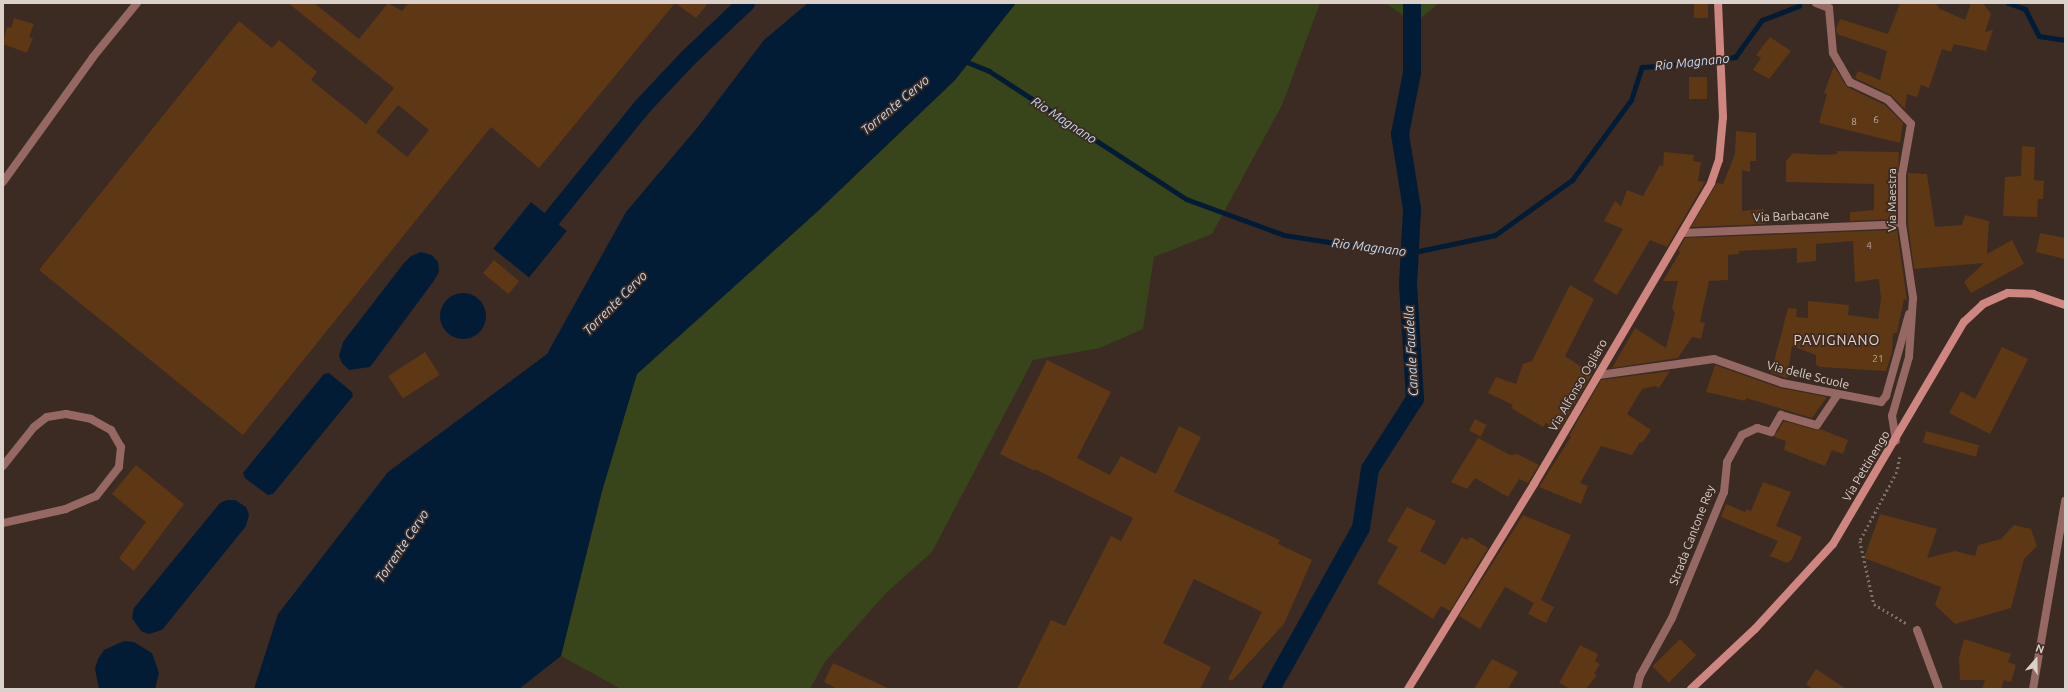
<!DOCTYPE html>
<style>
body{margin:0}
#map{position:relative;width:2068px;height:692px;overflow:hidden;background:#3b2b23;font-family:Ubuntu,sans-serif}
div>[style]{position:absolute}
.green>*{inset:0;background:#384419}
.water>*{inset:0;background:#031c35;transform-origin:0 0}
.round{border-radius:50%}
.stream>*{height:5px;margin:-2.5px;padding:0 2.5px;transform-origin:2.5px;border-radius:2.5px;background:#031c35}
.canal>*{height:18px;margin:-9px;padding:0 9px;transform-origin:9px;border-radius:9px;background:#031c35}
.building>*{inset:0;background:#5e3715;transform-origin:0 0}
.path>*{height:2.5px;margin-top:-1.25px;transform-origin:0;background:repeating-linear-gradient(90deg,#7e7069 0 2px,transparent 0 5px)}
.minor>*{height:8px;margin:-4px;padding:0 4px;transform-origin:4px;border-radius:4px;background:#956863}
.tertiary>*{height:8px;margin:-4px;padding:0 4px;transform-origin:4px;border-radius:4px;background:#956863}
.secondary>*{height:8px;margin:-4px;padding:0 4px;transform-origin:4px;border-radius:4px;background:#cf8680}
span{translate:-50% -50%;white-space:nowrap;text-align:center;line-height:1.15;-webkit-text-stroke:3.5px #3b2b23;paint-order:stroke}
.number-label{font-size:10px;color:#bcaa9e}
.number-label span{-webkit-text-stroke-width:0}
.street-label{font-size:12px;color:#dbd1cb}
.water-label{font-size:13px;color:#c5dbf3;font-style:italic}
.quarter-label{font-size:14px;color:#ead5ca;letter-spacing:1px}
.frame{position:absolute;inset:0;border:4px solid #dbd1cb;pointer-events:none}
.north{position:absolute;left:2016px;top:640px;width:40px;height:40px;-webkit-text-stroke:3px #3b2b23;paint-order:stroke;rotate:20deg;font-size:11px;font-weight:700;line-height:16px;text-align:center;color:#dbd1cb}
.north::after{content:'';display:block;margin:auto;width:14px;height:18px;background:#dbd1cb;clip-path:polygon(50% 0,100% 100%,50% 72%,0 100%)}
</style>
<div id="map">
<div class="green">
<div style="clip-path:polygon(1016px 3px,1320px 3px,1282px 105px,1212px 234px,1154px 257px,1143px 329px,1100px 348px,1033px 360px,932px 552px,886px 593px,825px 662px,810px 689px,621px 689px,561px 656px,602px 491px,637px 374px,818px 211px,955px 80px)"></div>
<div style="clip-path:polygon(1385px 3px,1439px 3px,1415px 23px)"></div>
</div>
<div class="water">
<div style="clip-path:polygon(808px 3px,1016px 3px,955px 80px,818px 211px,637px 374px,602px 491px,561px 656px,519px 689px,254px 689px,278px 614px,388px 472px,547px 354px,626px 212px,697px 128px,764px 40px)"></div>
<div style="left:531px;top:202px;width:46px;height:60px;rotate:39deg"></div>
<div style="clip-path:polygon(421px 252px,432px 255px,438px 262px,439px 272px,433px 282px,370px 367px,349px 370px,342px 363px,339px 356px,343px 342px,404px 263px,411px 256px)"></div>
<div class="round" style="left:440px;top:293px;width:46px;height:46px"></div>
<div style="clip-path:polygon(329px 373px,352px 392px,353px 396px,273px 494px,268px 495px,245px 478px,243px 473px,324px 374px)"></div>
<div style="clip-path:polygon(227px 500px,235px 500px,246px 507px,249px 515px,246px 526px,162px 630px,149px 634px,141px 631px,132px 618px,134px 608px,220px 503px)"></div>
<div style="clip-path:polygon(124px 641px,134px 642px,152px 653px,159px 673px,155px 689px,99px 689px,95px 669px,98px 659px,104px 650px)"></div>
</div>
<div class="stream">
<div style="left:2008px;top:3px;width:18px;rotate:19deg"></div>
<div style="left:2025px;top:9px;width:30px;rotate:63deg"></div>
<div style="left:2039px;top:36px;width:26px;rotate:9deg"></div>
<div style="left:962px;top:60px;width:29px;rotate:22deg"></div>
<div style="left:989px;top:71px;width:235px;rotate:33deg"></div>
<div style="left:1186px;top:199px;width:104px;rotate:20.2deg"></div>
<div style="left:1284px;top:235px;width:122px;rotate:8.9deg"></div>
<div style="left:1405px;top:254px;width:92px;rotate:-11.9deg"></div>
<div style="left:1495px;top:235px;width:95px;rotate:-35.5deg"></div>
<div style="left:1572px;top:180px;width:99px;rotate:-53.6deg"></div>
<div style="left:1631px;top:100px;width:35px;rotate:-72deg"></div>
<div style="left:1642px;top:67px;width:64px;rotate:-3.6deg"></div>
<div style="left:1706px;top:63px;width:30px;rotate:-12deg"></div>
<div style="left:1735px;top:57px;width:46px;rotate:-53.9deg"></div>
<div style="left:1762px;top:20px;width:40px;rotate:-21deg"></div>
</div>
<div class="canal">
<div style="left:536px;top:238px;width:169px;rotate:-51deg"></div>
<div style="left:642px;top:107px;width:67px;rotate:-46.8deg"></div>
<div style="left:688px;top:58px;width:80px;rotate:-43.5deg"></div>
<div style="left:1271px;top:689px;width:184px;rotate:-60.8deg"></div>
<div style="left:1361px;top:528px;width:60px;rotate:-81.3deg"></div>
<div style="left:1370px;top:469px;width:83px;rotate:-57.3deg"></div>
<div style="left:1415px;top:399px;width:115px;rotate:-93.5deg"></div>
<div style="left:1408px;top:284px;width:75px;rotate:-86.9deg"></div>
<div style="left:1412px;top:209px;width:76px;rotate:-99.1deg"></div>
<div style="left:1400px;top:134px;width:62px;rotate:-78.9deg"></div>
<div style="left:1412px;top:73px;width:70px;rotate:-90deg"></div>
</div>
<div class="building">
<div style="clip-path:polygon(evenodd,288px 3px,314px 3px,359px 39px,388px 3px,402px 11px,408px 3px,708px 3px,696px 18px,675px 3px,539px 168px,491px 127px,243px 435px,39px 270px,239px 21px,272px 48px,279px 40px,317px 72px,311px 80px,366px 124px,394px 88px,288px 3px,398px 105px,429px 130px,407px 157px,376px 132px,398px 105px)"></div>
<div style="left:1694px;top:3px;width:14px;height:15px"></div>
<div style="clip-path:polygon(1900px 3px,1933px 3px,1939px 6px,1938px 8px,1965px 20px,1971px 3px,1983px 3px,1991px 14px,1985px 32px,1993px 30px,1986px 51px,1954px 44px,1951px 52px,1942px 49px,1929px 88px,1921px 85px,1917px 97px,1907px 94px,1905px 109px,1891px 95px,1855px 78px,1858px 71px,1880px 80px,1887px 51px,1837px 34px,1836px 29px,1840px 19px,1888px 34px)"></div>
<div style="clip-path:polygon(14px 18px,34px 24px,29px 37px,33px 38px,27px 53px,3px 44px,7px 27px,11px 28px)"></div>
<div style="clip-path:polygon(1770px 37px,1791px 51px,1769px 79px,1753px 70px,1761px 58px,1756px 55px)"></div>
<div style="clip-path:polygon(1834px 66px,1847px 87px,1885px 105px,1903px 123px,1900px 143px,1819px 123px,1827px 94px,1824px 93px)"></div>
<div style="left:1689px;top:77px;width:18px;height:22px"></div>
<div style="clip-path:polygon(1736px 131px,1756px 133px,1756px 161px,1750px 161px,1750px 172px,1742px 170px,1742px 211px,1764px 209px,1765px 224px,1691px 227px,1717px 183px,1723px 184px,1735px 154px)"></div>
<div style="clip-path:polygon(2022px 146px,2035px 147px,2034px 180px,2044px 181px,2043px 199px,2038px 199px,2037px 217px,2003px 216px,2005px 177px,2021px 176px)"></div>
<div style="clip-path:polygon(1837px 151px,1899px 152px,1896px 219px,1850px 221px,1850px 212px,1874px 210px,1874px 184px,1786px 182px,1786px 161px,1793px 153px,1824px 155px,1837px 154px)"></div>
<div style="clip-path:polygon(1664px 152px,1694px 155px,1693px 161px,1701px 162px,1698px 181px,1705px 182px,1667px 247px,1650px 240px,1617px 295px,1593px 281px,1623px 229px,1604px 221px,1615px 201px,1621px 206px,1627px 190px,1643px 196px,1660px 165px,1663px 167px)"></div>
<div style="clip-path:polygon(1908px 173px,1927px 174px,1935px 227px,1962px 225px,1965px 215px,1989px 221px,1987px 254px,2012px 240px,2024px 264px,1971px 293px,1964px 282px,1984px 263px,1914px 269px,1908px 224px)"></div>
<div style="clip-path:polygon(1897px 230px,1907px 300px,1904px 299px,1897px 333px,1893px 333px,1892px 352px,1886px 371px,1820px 367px,1816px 365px,1816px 355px,1792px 346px,1787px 378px,1771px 373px,1788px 308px,1797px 309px,1796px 317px,1808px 318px,1808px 301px,1849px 305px,1848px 315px,1878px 319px,1881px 299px,1879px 279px,1855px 282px,1853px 241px,1816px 244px,1816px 261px,1797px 263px,1797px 248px,1739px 251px,1739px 254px,1728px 255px,1728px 280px,1709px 281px,1700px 322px,1705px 323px,1701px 339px,1692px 337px,1678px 358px,1612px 368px,1635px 328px,1666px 348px,1675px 313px,1672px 308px,1678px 281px,1663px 281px,1680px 252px,1678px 251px,1685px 238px)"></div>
<div style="clip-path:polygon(2040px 233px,2065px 238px,2065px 259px,2036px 252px)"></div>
<div style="left:494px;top:260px;width:33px;height:17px;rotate:40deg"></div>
<div style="clip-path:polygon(1570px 285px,1594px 299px,1565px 356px,1592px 374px,1559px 431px,1546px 423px,1543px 427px,1511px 408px,1513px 405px,1488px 393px,1496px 377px,1516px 384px,1523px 364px,1532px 361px)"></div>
<div style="clip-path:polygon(2002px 347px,2028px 359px,1990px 434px,1949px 413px,1961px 391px,1975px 399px)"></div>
<div style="left:425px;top:352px;width:27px;height:44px;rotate:57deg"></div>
<div style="clip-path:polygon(1047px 360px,1111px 392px,1077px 458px,1110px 475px,1121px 456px,1156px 474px,1179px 426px,1201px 437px,1174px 492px,1280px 540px,1278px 544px,1312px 560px,1284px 624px,1232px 681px,1228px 679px,1262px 612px,1194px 579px,1163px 643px,1211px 667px,1200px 689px,1017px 689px,1051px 620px,1065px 626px,1111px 536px,1121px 541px,1133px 518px,1035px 469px,1035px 471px,1000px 454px)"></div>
<div style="clip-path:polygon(1715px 365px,1780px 388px,1827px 397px,1812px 418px,1746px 398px,1745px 401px,1706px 392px)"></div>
<div style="clip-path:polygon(1670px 371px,1659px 388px,1655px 386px,1642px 389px,1627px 414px,1651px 430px,1642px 443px,1640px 442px,1632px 455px,1601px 446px,1580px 483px,1588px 486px,1581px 504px,1539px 487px,1571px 437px,1569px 436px,1601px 380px)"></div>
<div style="left:1475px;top:419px;width:13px;height:13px;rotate:27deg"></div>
<div style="clip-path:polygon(1784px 421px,1816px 430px,1820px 429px,1848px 440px,1843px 454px,1832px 450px,1825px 466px,1784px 450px,1786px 441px,1774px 437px)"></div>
<div style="left:1926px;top:431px;width:55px;height:12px;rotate:15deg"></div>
<div style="clip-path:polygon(1478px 438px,1510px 455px,1517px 454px,1539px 465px,1528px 483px,1519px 479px,1508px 497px,1475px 478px,1467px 489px,1451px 482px)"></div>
<div style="clip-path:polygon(136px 465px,184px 504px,134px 571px,119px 558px,146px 522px,112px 494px)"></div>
<div style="clip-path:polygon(1763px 482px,1791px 492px,1776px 526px,1802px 537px,1792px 559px,1787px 563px,1770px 556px,1778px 541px,1721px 517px,1726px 504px,1745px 512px,1747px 509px,1751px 511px)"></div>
<div style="clip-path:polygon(1407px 507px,1436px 521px,1420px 551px,1445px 565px,1462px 537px,1467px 540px,1470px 537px,1488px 548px,1450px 611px,1441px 606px,1433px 619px,1377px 583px,1398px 547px,1387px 541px)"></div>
<div style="clip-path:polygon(1880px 514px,1937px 529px,1927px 558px,1955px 551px,1975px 556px,1978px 545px,2001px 539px,2014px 525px,2031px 529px,2037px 546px,2024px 559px,2011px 608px,1955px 624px,1935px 605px,1941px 587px,1864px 558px)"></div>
<div style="clip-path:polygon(1523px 515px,1571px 535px,1541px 600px,1554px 607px,1546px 623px,1528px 614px,1534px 603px,1505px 587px,1480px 629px,1459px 616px)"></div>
<div style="left:1680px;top:639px;width:23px;height:39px;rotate:45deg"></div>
<div style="clip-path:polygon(1964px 639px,2011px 654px,2008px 662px,2016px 665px,2011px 682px,2004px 680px,2001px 689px,1982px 689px,1985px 680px,1960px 680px,1959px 658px)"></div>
<div style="clip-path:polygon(1580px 645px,1598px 654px,1595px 661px,1600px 664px,1594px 674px,1597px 675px,1586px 689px,1570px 689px,1559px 683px)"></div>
<div style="clip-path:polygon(1492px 659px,1518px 672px,1508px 689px,1474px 689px)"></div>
<div style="clip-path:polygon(833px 663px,890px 689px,837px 689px,824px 682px)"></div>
<div style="clip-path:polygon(1816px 669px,1846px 689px,1813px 689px,1806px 684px)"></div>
</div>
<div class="path">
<div style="left:1900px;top:457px;width:15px;rotate:101deg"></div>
<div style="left:1897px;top:472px;width:78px;rotate:118.2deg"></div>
<div style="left:1860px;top:541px;width:65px;rotate:77.5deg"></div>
<div style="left:1874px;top:604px;width:39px;rotate:31deg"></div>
</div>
<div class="minor">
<div style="left:1816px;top:3px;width:14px;rotate:21deg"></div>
<div style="left:1829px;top:8px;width:45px;rotate:84.9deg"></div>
<div style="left:1833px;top:53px;width:34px;rotate:60deg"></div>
<div style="left:1850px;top:82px;width:42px;rotate:25.3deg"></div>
<div style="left:1888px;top:100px;width:33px;rotate:46deg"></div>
<div style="left:1911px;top:124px;width:52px;rotate:100deg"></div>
<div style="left:1902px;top:175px;width:49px;rotate:90deg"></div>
<div style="left:1902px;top:224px;width:75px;rotate:81.5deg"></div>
<div style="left:1913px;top:298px;width:59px;rotate:93.9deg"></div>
<div style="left:1909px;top:357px;width:61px;rotate:106.1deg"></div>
<div style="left:1892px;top:416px;width:25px;rotate:81deg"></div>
<div style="left:1682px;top:233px;width:220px;rotate:-2.3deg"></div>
<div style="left:1599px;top:375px;width:116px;rotate:-7.9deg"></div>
<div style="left:1714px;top:359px;width:72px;rotate:19.4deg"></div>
<div style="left:1782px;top:383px;width:101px;rotate:10.9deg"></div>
<div style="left:1881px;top:402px;width:8px;rotate:-50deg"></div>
<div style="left:1886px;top:396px;width:85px;rotate:-74.3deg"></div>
<div style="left:3px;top:466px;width:50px;rotate:-51.5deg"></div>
<div style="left:34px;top:427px;width:16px;rotate:-38deg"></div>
<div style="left:47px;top:417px;width:19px;rotate:-9deg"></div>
<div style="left:66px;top:414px;width:25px;rotate:11deg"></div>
<div style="left:91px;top:419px;width:23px;rotate:29deg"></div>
<div style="left:111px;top:430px;width:20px;rotate:60deg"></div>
<div style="left:121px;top:447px;width:20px;rotate:96deg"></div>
<div style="left:119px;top:467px;width:37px;rotate:128deg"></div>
<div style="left:96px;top:496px;width:33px;rotate:157deg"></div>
<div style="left:66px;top:509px;width:65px;rotate:167.5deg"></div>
<div style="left:1917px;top:630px;width:63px;rotate:69.6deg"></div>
<div style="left:1637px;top:689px;width:13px;rotate:-77deg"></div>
<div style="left:1640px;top:676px;width:66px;rotate:-61.1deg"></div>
<div style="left:1672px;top:618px;width:136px;rotate:-67.6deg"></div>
<div style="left:1724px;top:492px;width:30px;rotate:-84deg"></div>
<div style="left:1727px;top:462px;width:31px;rotate:-61deg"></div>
<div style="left:1742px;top:435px;width:17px;rotate:-25deg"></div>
<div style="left:1757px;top:428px;width:15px;rotate:16deg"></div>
<div style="left:1771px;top:432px;width:20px;rotate:-60deg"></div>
<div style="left:1781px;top:415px;width:37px;rotate:16deg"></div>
<div style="left:1817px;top:425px;width:36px;rotate:-56deg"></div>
<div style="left:2033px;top:689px;width:191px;rotate:-80.3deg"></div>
</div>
<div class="tertiary">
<div style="left:3px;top:182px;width:154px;rotate:-54.2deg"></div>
<div style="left:93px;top:57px;width:70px;rotate:-50.8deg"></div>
</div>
<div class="secondary">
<div style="left:1408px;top:689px;width:241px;rotate:-58.4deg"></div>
<div style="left:1534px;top:484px;width:349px;rotate:-59.5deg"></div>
<div style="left:1711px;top:183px;width:24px;rotate:-71deg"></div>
<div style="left:1719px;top:160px;width:43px;rotate:-84.7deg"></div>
<div style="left:1723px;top:117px;width:114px;rotate:-92.5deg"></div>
<div style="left:1691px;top:689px;width:88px;rotate:-43.2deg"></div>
<div style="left:1755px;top:629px;width:115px;rotate:-47.5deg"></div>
<div style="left:1833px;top:544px;width:258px;rotate:-59.5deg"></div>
<div style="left:1964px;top:322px;width:26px;rotate:-43deg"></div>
<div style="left:1983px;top:304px;width:27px;rotate:-24deg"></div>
<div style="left:2008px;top:293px;width:25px;rotate:2deg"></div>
<div style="left:2033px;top:294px;width:34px;rotate:19deg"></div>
</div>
<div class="number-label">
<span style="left:1876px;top:120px">6</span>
<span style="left:1854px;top:122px">8</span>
<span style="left:1869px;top:246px">4</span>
<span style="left:1878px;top:359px">21</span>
</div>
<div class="street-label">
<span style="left:1892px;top:200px;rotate:-90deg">Via Maestra</span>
<span style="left:1791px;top:216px;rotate:-2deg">Via Barbacane</span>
<span style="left:1808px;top:375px;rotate:14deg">Via delle Scuole</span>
<span style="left:1578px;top:385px;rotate:-60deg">Via Alfonso Ogliaro</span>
<span style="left:1866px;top:466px;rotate:-59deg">Via Pettinengo</span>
<span style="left:1692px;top:535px;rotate:-69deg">Strada Cantone Rey</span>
</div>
<div class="water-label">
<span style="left:1692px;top:62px;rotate:-6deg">Rio Magnano</span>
<span style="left:895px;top:105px;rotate:-40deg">Torrente Cervo</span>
<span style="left:1064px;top:120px;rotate:33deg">Rio Magnano</span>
<span style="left:1369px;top:247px;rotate:7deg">Rio Magnano</span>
<span style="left:615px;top:303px;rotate:-45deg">Torrente Cervo</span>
<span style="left:1411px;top:351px;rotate:-93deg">Canale Faudella</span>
<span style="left:402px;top:546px;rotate:-56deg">Torrente Cervo</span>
</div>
<div class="quarter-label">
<span style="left:1837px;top:340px">PAVIGNANO</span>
</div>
<div class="frame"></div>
<div class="north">N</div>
</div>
